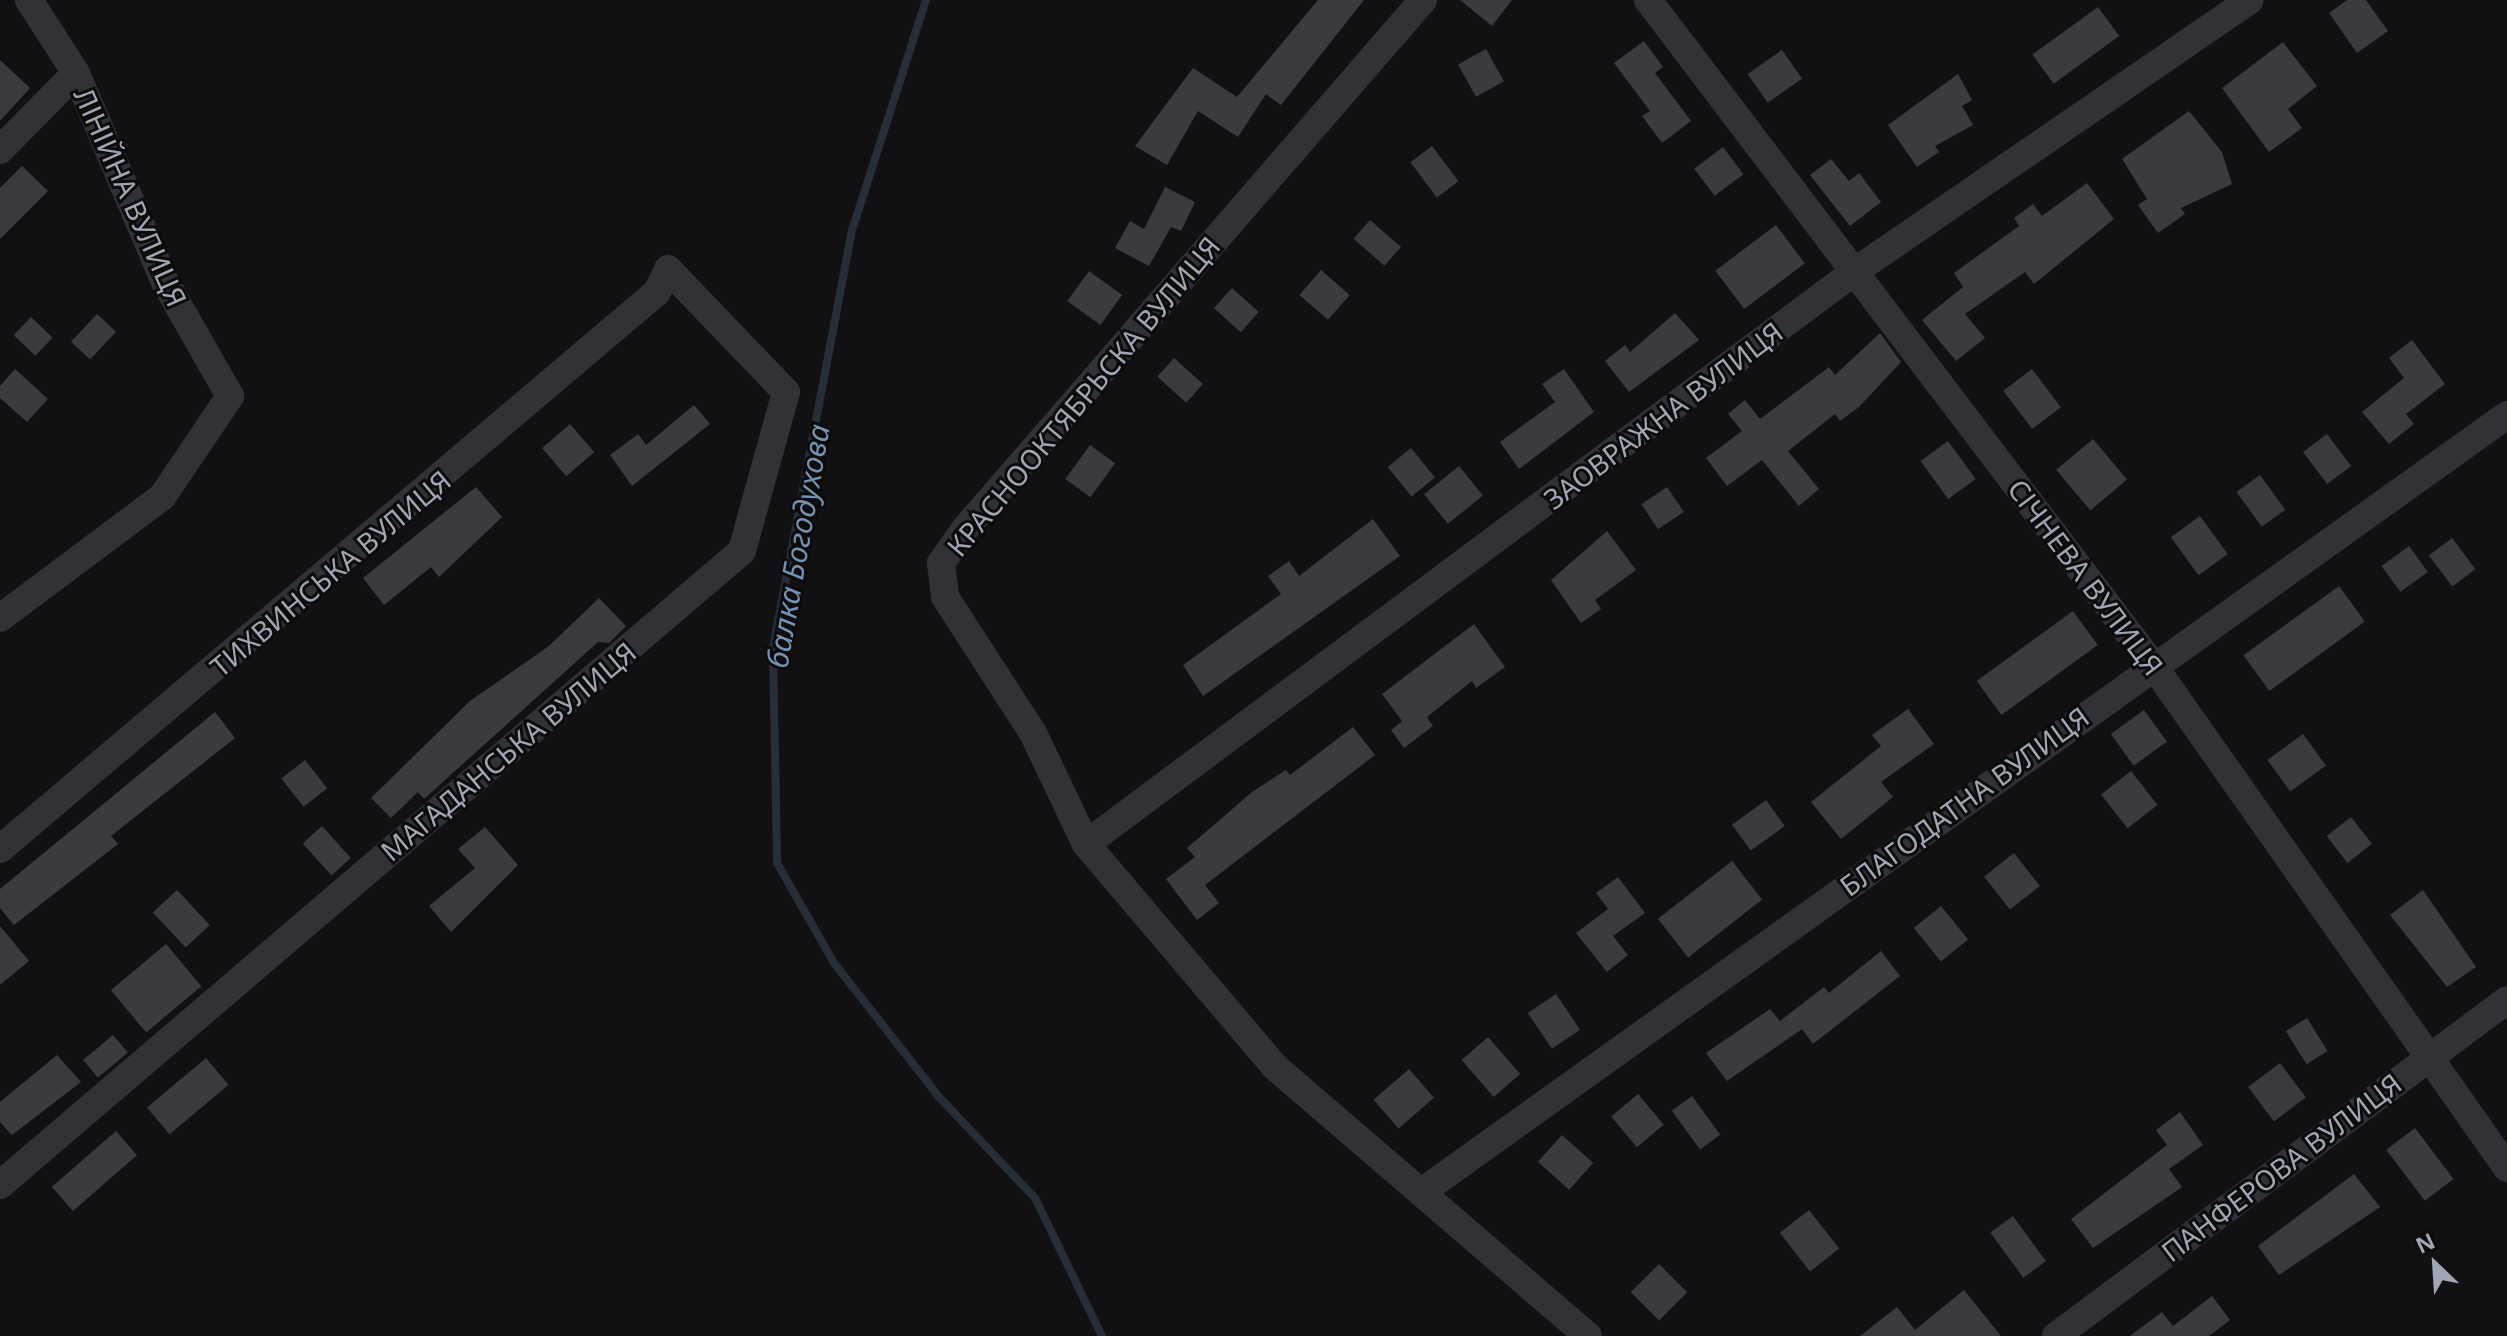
<!DOCTYPE html>
<meta charset="utf-8">
<style>
body{margin:0}
#map{position:relative;width:2507px;height:1336px;overflow:hidden;background:#111113;font-family:"Noto Sans",sans-serif}
div>[style]{position:absolute}
.stream>*{height:8px;margin:-4px;padding:0 4px;transform-origin:4px;border-radius:4px;background:#262f37}
.building>*{inset:0;background:#3a3b41;transform-origin:0 0}
.minor>*{height:28px;margin:-14px;padding:0 14px;transform-origin:14px;border-radius:14px;background:#313238}
span{translate:-50% -50%;white-space:nowrap;text-align:center;line-height:1.15;-webkit-text-stroke:6px #0c0c0d;paint-order:stroke}
.street-label{font-size:28px;color:#a1a6b5}
.water-label{font-size:30px;color:#7393b4;font-style:italic}
.north{position:absolute;left:2395px;top:1224px;width:80px;height:80px;-webkit-text-stroke:6px #0c0c0d;paint-order:stroke;rotate:335deg;font-size:22px;font-weight:700;line-height:32px;text-align:center;color:#a1a6b5}
.north::after{content:'';display:block;margin:auto;width:28px;height:36px;background:#a1a6b5;clip-path:polygon(50% 0,100% 100%,50% 72%,0 100%)}
</style>
<div id="map">
<div class="stream">
<div style="left:926px;top:0;width:242px;rotate:107.8deg"></div>
<div style="left:852px;top:230px;width:426px;rotate:100.7deg"></div>
<div style="left:773px;top:649px;width:214px;rotate:88.9deg"></div>
<div style="left:777px;top:863px;width:115px;rotate:60.3deg"></div>
<div style="left:834px;top:963px;width:170px;rotate:51.9deg"></div>
<div style="left:939px;top:1097px;width:139px;rotate:46.5deg"></div>
<div style="left:1035px;top:1198px;width:153px;rotate:64.1deg"></div>
</div>
<div class="building">
<div style="clip-path:polygon(1318px 0,1364px 0,1281px 105px,1266px 94px,1238px 137px,1198px 111px,1167px 165px,1135px 146px,1193px 68px,1237px 97px)"></div>
<div style="clip-path:polygon(1460px 0,1512px 0,1492px 26px)"></div>
<div style="clip-path:polygon(2347px 0,2366px 0,2388px 31px,2357px 53px,2329px 13px)"></div>
<div style="left:2098px;top:7px;width:36px;height:81px;rotate:54deg"></div>
<div style="clip-path:polygon(1644px 41px,1663px 67px,1655px 73px,1691px 121px,1662px 143px,1642px 116px,1650px 111px,1614px 63px)"></div>
<div style="clip-path:polygon(2283px 42px,2317px 86px,2288px 109px,2302px 128px,2269px 152px,2222px 88px)"></div>
<div style="left:1486px;top:49px;width:37px;height:32px;rotate:61deg"></div>
<div style="left:1782px;top:50px;width:35px;height:42px;rotate:55deg"></div>
<div style="clip-path:polygon(0 60px,30px 88px,0 121px)"></div>
<div style="clip-path:polygon(1958px 74px,1972px 100px,1962px 106px,1973px 125px,1935px 146px,1939px 152px,1917px 167px,1888px 125px)"></div>
<div style="clip-path:polygon(2189px 111px,2222px 152px,2232px 184px,2181px 208px,2185px 214px,2158px 233px,2138px 205px,2147px 199px,2122px 159px)"></div>
<div style="left:1432px;top:146px;width:44px;height:27px;rotate:53deg"></div>
<div style="left:1723px;top:147px;width:34px;height:36px;rotate:53deg"></div>
<div style="clip-path:polygon(1831px 159px,1849px 181px,1859px 173px,1881px 202px,1850px 226px,1810px 175px)"></div>
<div style="clip-path:polygon(22px 166px,48px 191px,0 239px,0 188px)"></div>
<div style="clip-path:polygon(2087px 183px,2114px 219px,2034px 284px,2025px 272px,1965px 314px,1985px 338px,1956px 361px,1922px 320px,1963px 287px,1954px 273px,2019px 226px,2014px 218px,2033px 204px,2042px 216px)"></div>
<div style="clip-path:polygon(1165px 187px,1195px 202px,1181px 231px,1171px 227px,1149px 266px,1115px 248px,1130px 221px,1144px 229px)"></div>
<div style="left:1370px;top:220px;width:41px;height:25px;rotate:41deg"></div>
<div style="left:1776px;top:225px;width:48px;height:76px;rotate:53deg"></div>
<div style="left:1321px;top:270px;width:38px;height:33px;rotate:41deg"></div>
<div style="left:1089px;top:271px;width:41px;height:37px;rotate:36deg"></div>
<div style="left:1232px;top:288px;width:36px;height:27px;rotate:42deg"></div>
<div style="clip-path:polygon(1675px 313px,1699px 340px,1629px 392px,1605px 361px,1625px 345px,1630px 352px)"></div>
<div style="left:97px;top:314px;width:26px;height:38px;rotate:43deg"></div>
<div style="left:31px;top:317px;width:30px;height:25px;rotate:44deg"></div>
<div style="clip-path:polygon(1880px 333px,1901px 362px,1859px 407px,1840px 421px,1835px 414px,1788px 451px,1819px 489px,1799px 506px,1762px 460px,1727px 486px,1706px 458px,1742px 431px,1728px 414px,1745px 400px,1760px 419px,1829px 367px,1835px 375px)"></div>
<div style="clip-path:polygon(2412px 340px,2445px 384px,2406px 414px,2414px 424px,2389px 444px,2362px 412px,2404px 378px,2389px 358px)"></div>
<div style="left:1174px;top:358px;width:39px;height:25px;rotate:42deg"></div>
<div style="clip-path:polygon(15px 369px,48px 399px,27px 422px,0 398px,0 386px)"></div>
<div style="clip-path:polygon(1564px 369px,1594px 412px,1519px 469px,1500px 442px,1555px 402px,1542px 384px)"></div>
<div style="left:2032px;top:369px;width:48px;height:36px;rotate:53deg"></div>
<div style="clip-path:polygon(694px 405px,710px 424px,632px 486px,610px 455px,638px 434px,646px 445px)"></div>
<div style="left:570px;top:424px;width:37px;height:37px;rotate:49deg"></div>
<div style="left:2327px;top:434px;width:40px;height:30px;rotate:53deg"></div>
<div style="left:2093px;top:439px;width:53px;height:48px;rotate:50deg"></div>
<div style="left:1948px;top:441px;width:47px;height:34px;rotate:54deg"></div>
<div style="left:1090px;top:445px;width:31px;height:42px;rotate:36deg"></div>
<div style="left:1411px;top:448px;width:38px;height:30px;rotate:51deg"></div>
<div style="left:1459px;top:466px;width:38px;height:45px;rotate:51deg"></div>
<div style="left:2260px;top:475px;width:43px;height:29px;rotate:54deg"></div>
<div style="clip-path:polygon(476px 487px,502px 517px,439px 577px,431px 567px,384px 605px,363px 578px)"></div>
<div style="left:1667px;top:487px;width:30px;height:31px;rotate:56deg"></div>
<div style="left:2200px;top:516px;width:47px;height:36px;rotate:54deg"></div>
<div style="clip-path:polygon(1373px 519px,1400px 556px,1203px 696px,1183px 665px,1281px 594px,1268px 576px,1289px 561px,1299px 576px)"></div>
<div style="clip-path:polygon(1607px 531px,1636px 570px,1595px 600px,1601px 609px,1581px 623px,1551px 580px)"></div>
<div style="left:2452px;top:538px;width:39px;height:29px;rotate:53deg"></div>
<div style="left:2409px;top:546px;width:32px;height:34px;rotate:54deg"></div>
<div style="left:2339px;top:586px;width:44px;height:118px;rotate:54deg"></div>
<div style="clip-path:polygon(599px 598px,626px 626px,609px 643px,598px 642px,424px 799px,418px 792px,391px 818px,371px 798px,470px 701px,549px 646px)"></div>
<div style="left:2073px;top:611px;width:42px;height:119px;rotate:54deg"></div>
<div style="clip-path:polygon(1474px 624px,1505px 667px,1476px 688px,1472px 681px,1427px 717px,1433px 726px,1404px 748px,1391px 730px,1402px 721px,1382px 694px)"></div>
<div style="clip-path:polygon(1908px 709px,1934px 744px,1881px 782px,1893px 797px,1841px 839px,1811px 802px,1881px 746px,1872px 735px)"></div>
<div style="left:2144px;top:710px;width:39px;height:41px;rotate:54deg"></div>
<div style="clip-path:polygon(215px 712px,235px 738px,111px 836px,118px 844px,14px 925px,0 908px,0 889px)"></div>
<div style="clip-path:polygon(1353px 727px,1375px 755px,1205px 885px,1219px 903px,1197px 920px,1166px 879px,1195px 857px,1187px 848px,1252px 792px,1286px 770px,1290px 775px)"></div>
<div style="left:2303px;top:734px;width:39px;height:44px;rotate:54deg"></div>
<div style="left:305px;top:760px;width:36px;height:30px;rotate:52deg"></div>
<div style="left:2131px;top:771px;width:43px;height:38px;rotate:52deg"></div>
<div style="left:1766px;top:800px;width:32px;height:42px;rotate:54deg"></div>
<div style="left:2351px;top:817px;width:34px;height:31px;rotate:52deg"></div>
<div style="left:322px;top:826px;width:43px;height:26px;rotate:48deg"></div>
<div style="clip-path:polygon(485px 827px,518px 865px,451px 932px,429px 906px,475px 868px,458px 849px)"></div>
<div style="left:2014px;top:853px;width:42px;height:38px;rotate:52deg"></div>
<div style="left:1732px;top:861px;width:49px;height:94px;rotate:52deg"></div>
<div style="clip-path:polygon(1618px 877px,1645px 913px,1613px 936px,1628px 955px,1607px 972px,1576px 933px,1608px 909px,1596px 893px)"></div>
<div style="left:177px;top:890px;width:48px;height:33px;rotate:47deg"></div>
<div style="clip-path:polygon(2423px 890px,2476px 967px,2447px 987px,2390px 915px)"></div>
<div style="left:1941px;top:906px;width:43px;height:35px;rotate:51deg"></div>
<div style="clip-path:polygon(0 926px,29px 961px,0 985px)"></div>
<div style="left:166px;top:944px;width:55px;height:72px;rotate:50deg"></div>
<div style="clip-path:polygon(1881px 951px,1900px 976px,1813px 1044px,1802px 1029px,1727px 1081px,1706px 1053px,1770px 1009px,1780px 1021px,1824px 987px,1829px 993px)"></div>
<div style="left:1556px;top:994px;width:43px;height:34px;rotate:56deg"></div>
<div style="left:2307px;top:1018px;width:39px;height:25px;rotate:58deg"></div>
<div style="left:113px;top:1035px;width:23px;height:39px;rotate:50deg"></div>
<div style="left:1488px;top:1037px;width:49px;height:35px;rotate:49deg"></div>
<div style="clip-path:polygon(57px 1055px,81px 1082px,12px 1135px,0 1122px,0 1102px)"></div>
<div style="left:206px;top:1058px;width:35px;height:77px;rotate:50deg"></div>
<div style="left:2280px;top:1063px;width:43px;height:40px;rotate:53deg"></div>
<div style="left:1409px;top:1069px;width:38px;height:47px;rotate:49deg"></div>
<div style="left:1638px;top:1094px;width:40px;height:35px;rotate:50deg"></div>
<div style="left:1692px;top:1096px;width:48px;height:25px;rotate:54deg"></div>
<div style="clip-path:polygon(2180px 1112px,2203px 1145px,2169px 1169px,2182px 1187px,2093px 1248px,2071px 1219px,2167px 1145px,2156px 1130px)"></div>
<div style="left:2415px;top:1128px;width:64px;height:36px;rotate:53deg"></div>
<div style="left:116px;top:1131px;width:32px;height:85px;rotate:49deg"></div>
<div style="left:1562px;top:1135px;width:42px;height:36px;rotate:42deg"></div>
<div style="clip-path:polygon(2354px 1174px,2380px 1207px,2279px 1275px,2258px 1246px)"></div>
<div style="left:1809px;top:1210px;width:49px;height:37px;rotate:52deg"></div>
<div style="left:2013px;top:1216px;width:56px;height:28px;rotate:54deg"></div>
<div style="left:1659px;top:1264px;width:40px;height:40px;rotate:45deg"></div>
<div style="clip-path:polygon(1964px 1290px,2001px 1336px,1860px 1336px,1897px 1307px,1915px 1330px)"></div>
<div style="clip-path:polygon(2212px 1296px,2230px 1320px,2209px 1336px,2130px 1336px,2162px 1312px,2173px 1326px)"></div>
</div>
<div class="minor">
<div style="left:1423px;top:0;width:700px;rotate:130.89deg"></div>
<div style="left:965px;top:529px;width:42px;rotate:125.2deg"></div>
<div style="left:941px;top:563px;width:34px;rotate:83deg"></div>
<div style="left:945px;top:597px;width:162px;rotate:57.1deg"></div>
<div style="left:1033px;top:733px;width:123px;rotate:64.5deg"></div>
<div style="left:1086px;top:844px;width:291px;rotate:49.7deg"></div>
<div style="left:1274px;top:1066px;width:414px;rotate:40.7deg"></div>
<div style="left:1648px;top:0;width:835px;rotate:52.79deg"></div>
<div style="left:2153px;top:665px;width:615px;rotate:54.86deg"></div>
<div style="left:0;top:150px;width:108px;rotate:-45.4deg"></div>
<div style="left:0;top:618px;width:202px;rotate:-36.8deg"></div>
<div style="left:162px;top:497px;width:122px;rotate:-56deg"></div>
<div style="left:230px;top:396px;width:131px;rotate:-119.7deg"></div>
<div style="left:165px;top:282px;width:227px;rotate:-113.1deg"></div>
<div style="left:76px;top:73px;width:87px;rotate:-122.8deg"></div>
<div style="left:1086px;top:844px;width:958px;rotate:-36.68deg"></div>
<div style="left:1854px;top:272px;width:480px;rotate:-34.5deg"></div>
<div style="left:0;top:849px;width:861px;rotate:-40.29deg"></div>
<div style="left:657px;top:292px;width:25px;rotate:-64deg"></div>
<div style="left:668px;top:269px;width:170px;rotate:46.2deg"></div>
<div style="left:786px;top:392px;width:165px;rotate:105.5deg"></div>
<div style="left:742px;top:551px;width:976px;rotate:139.49deg"></div>
<div style="left:1423px;top:1191px;width:1333px;rotate:-35.6deg"></div>
<div style="left:2056px;top:1336px;width:562px;rotate:-36.69deg"></div>
</div>
<div class="street-label">
<span style="left:131px;top:197px;rotate:66deg">ЛІНІЙНА ВУЛИЦЯ</span>
<span style="left:1083px;top:396px;rotate:-50deg">КРАСНООКТЯБРЬСКА ВУЛИЦЯ</span>
<span style="left:1663px;top:415px;rotate:-37deg">ЗАОВРАЖНА ВУЛИЦЯ</span>
<span style="left:330px;top:573px;rotate:-40deg">ТИХВИНСЬКА ВУЛИЦЯ</span>
<span style="left:2086px;top:577px;rotate:53deg">СІЧНЕВА ВУЛИЦЯ</span>
<span style="left:508px;top:751px;rotate:-40deg">МАГАДАНСЬКА ВУЛИЦЯ</span>
<span style="left:1964px;top:801px;rotate:-36deg">БЛАГОДАТНА ВУЛИЦЯ</span>
<span style="left:2281px;top:1167px;rotate:-37deg">ПАНФЕРОВА ВУЛИЦЯ</span>
</div>
<div class="water-label">
<span style="left:798px;top:546px;rotate:-80deg">балка Богодухова</span>
</div>
<div class="north">N</div>
</div>
